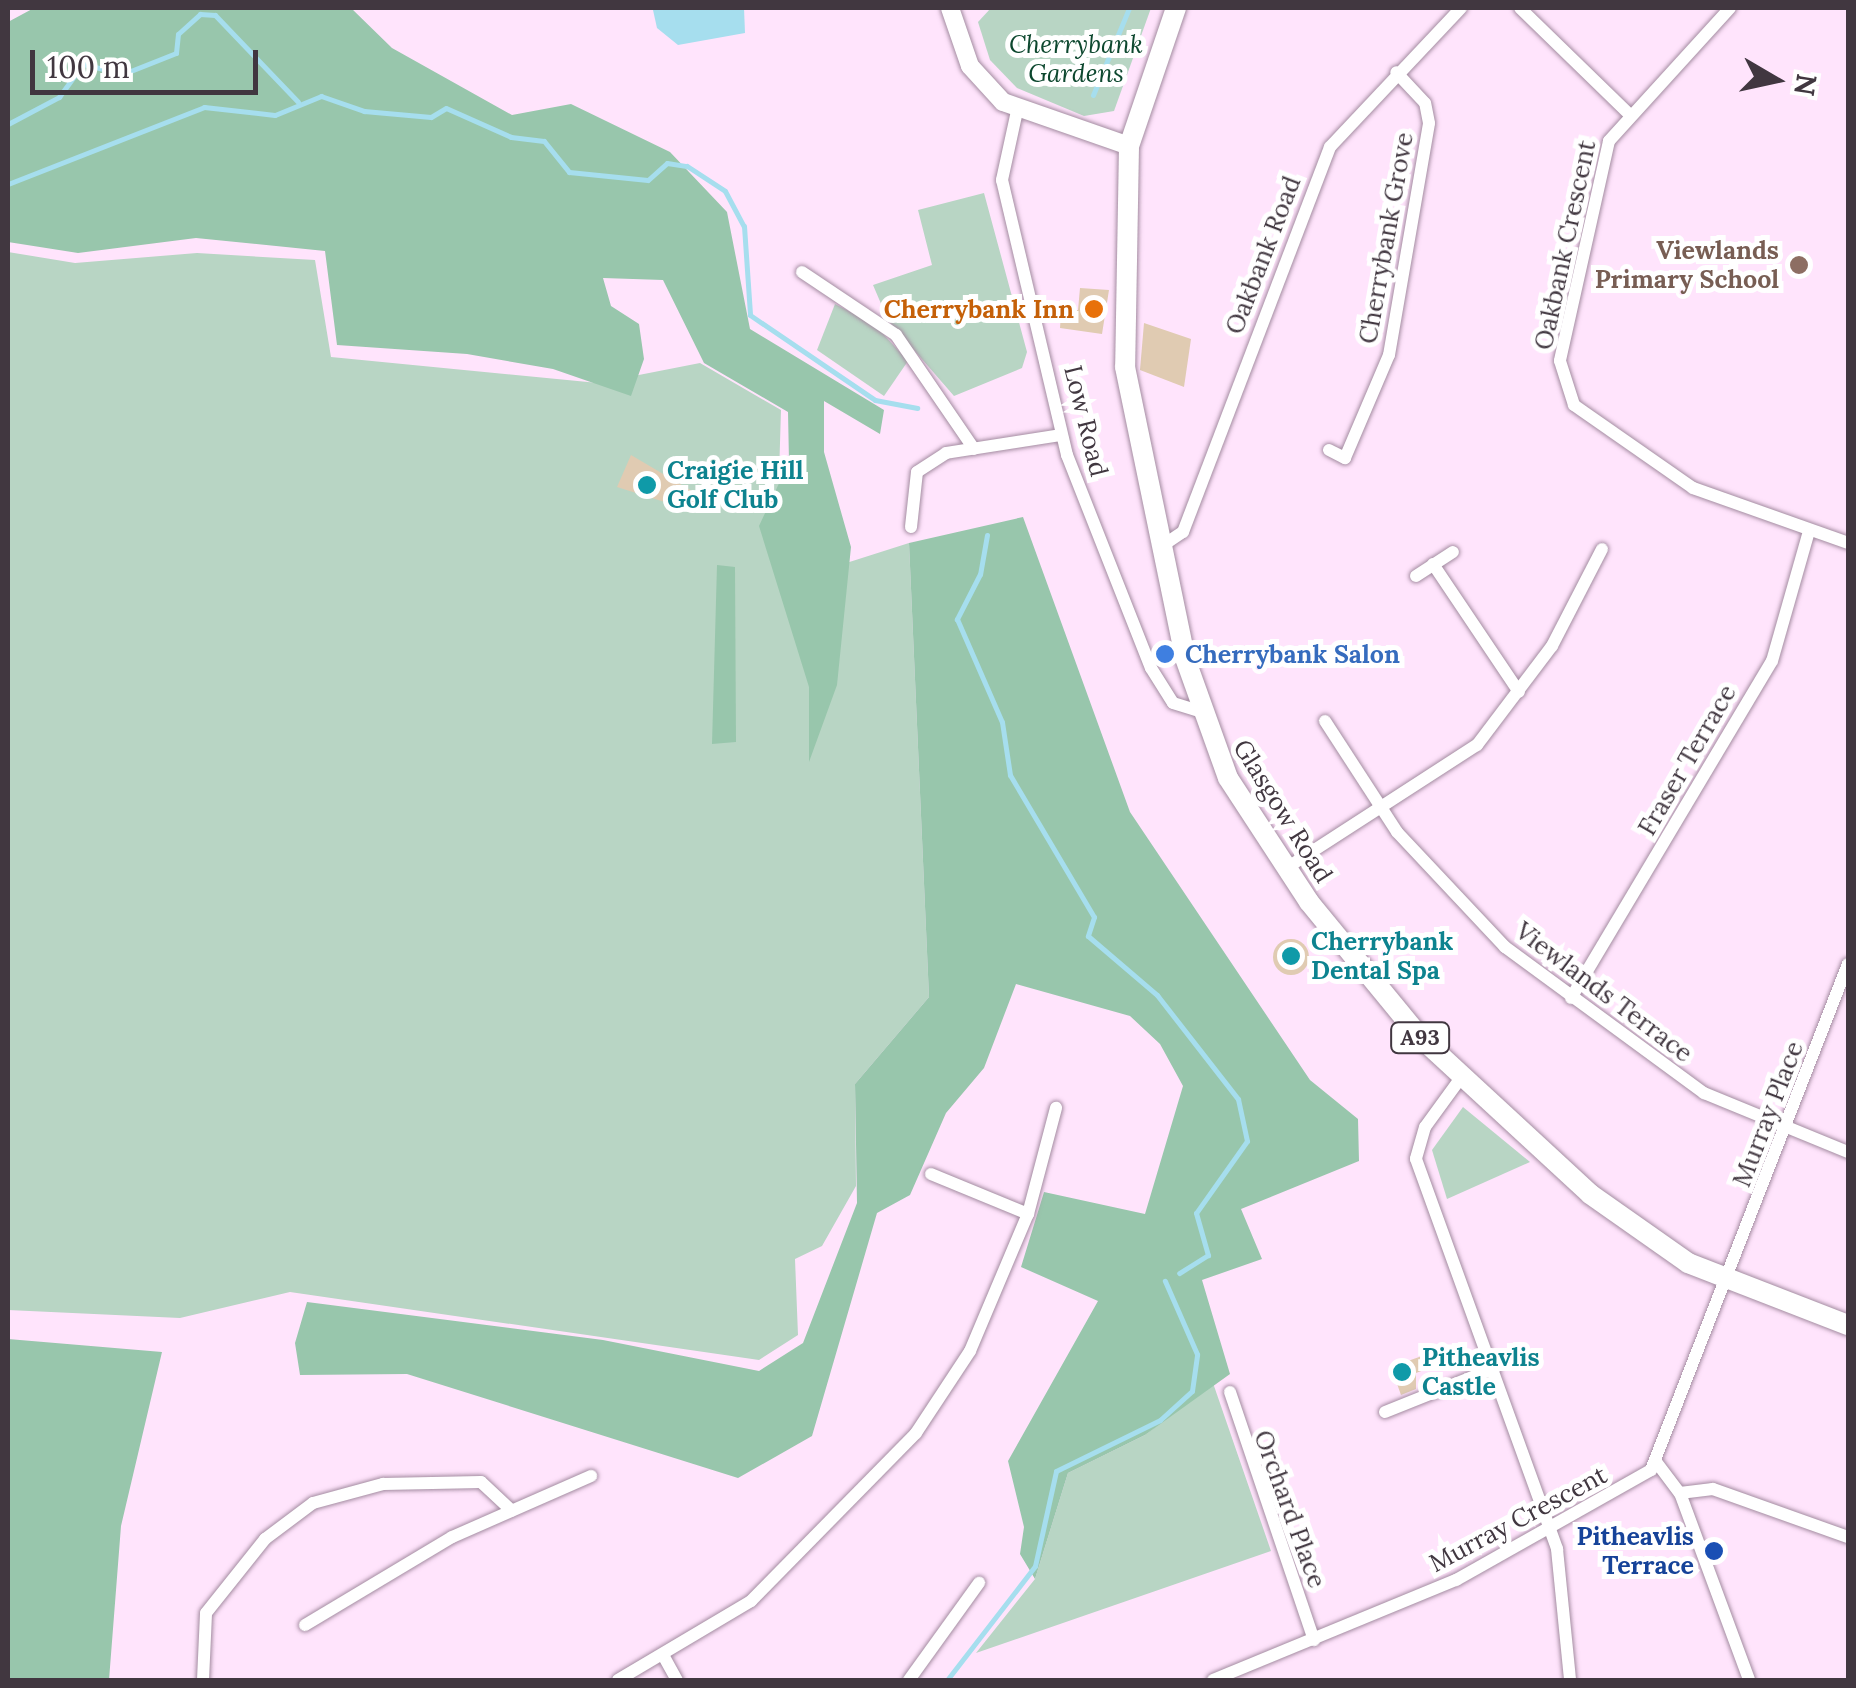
<!DOCTYPE html>
<style>
body{margin:0}
#map{position:relative;width:1856px;height:1688px;overflow:hidden;background:#ffe4fc;font-family:Lora,serif}
div>[style]{position:absolute}
.green>*{inset:0;background:#b8d5c4}
.forest>*{inset:0;background:#98c6ac}
.water>*{inset:0;background:#a6deee}
.stream>*{height:5px;margin:-2.5px;padding:0 2.5px;transform-origin:2.5px;border-radius:2.5px;background:#a6deee}
.building>*{inset:0;background:#e0cbb2}
.round{border-radius:50%}
.roads{filter:drop-shadow(0 0 2px #a48ca1) drop-shadow(0 0 2px #a48ca1)}
.street>*{height:12px;margin:-6px;padding:0 6px;transform-origin:6px;border-radius:6px;background:#fff}
.secondary>*{height:18px;margin:-9px;padding:0 9px;transform-origin:9px;border-radius:9px;background:#fff}
.primary>*{height:20px;margin:-10px;padding:0 10px;transform-origin:10px;border-radius:10px;background:#fff}
.dots>*{width:28px;height:28px;translate:-50% -50%;box-sizing:border-box;border:5px solid #fff;border-radius:50%}
span{translate:-50% -50%;white-space:nowrap;text-align:center;line-height:1.15;-webkit-text-stroke:10px #fff;paint-order:stroke}
.shield-label span{padding:2px 8px;background:#fff;border:2px solid;border-radius:8px;-webkit-text-stroke-width:0}
.shield-label{font-size:22px;color:#413740;font-weight:700}
.park-label{font-size:25px;color:#0c472e;font-style:italic}
.street-label{font-size:25px;color:#413740}
.education-label{font-size:25px;color:#785e54;font-weight:700}
.right{translate:-100% -50%;text-align:right}
.food-label{font-size:25px;color:#c56008;font-weight:700}
.culture-label{font-size:25px;color:#0d838f;font-weight:700}
.left{translate:0 -50%;text-align:left}
.shop-label{font-size:25px;color:#366cbe;font-weight:700}
.transit-label{font-size:25px;color:#164399;font-weight:700}
.frame{position:absolute;inset:0;border:10px solid #413740;pointer-events:none}
.north{position:absolute;left:1726px;top:30px;width:100px;height:100px;-webkit-text-stroke:8px #fff;paint-order:stroke;rotate:99deg;font-size:28px;font-weight:700;line-height:40px;text-align:center;color:#413740}
.north::after{content:'';display:block;margin:auto;width:35px;height:45px;background:#413740;clip-path:polygon(50% 0,100% 100%,50% 72%,0 100%)}
.scale{position:absolute;left:30px;top:50px;width:228px;height:45px;box-sizing:border-box;border:5px solid #413740;border-top:0;padding-left:12px;font-size:30px;line-height:35px;white-space:nowrap;color:#413740;-webkit-text-stroke:8px #fff;paint-order:stroke}
</style>
<div id="map">
<div class="green">
<div style="clip-path:polygon(991px 8px,1151px 8px,1114px 111px,1084px 116px,1017px 88px,990px 60px,978px 22px)"></div>
<div style="clip-path:polygon(984px 193px,1027px 352px,1022px 368px,954px 396px,888px 320px,873px 285px,932px 265px,918px 210px)"></div>
<div style="clip-path:polygon(8px 252px,75px 263px,197px 253px,315px 260px,331px 357px,598px 383px,700px 363px,781px 410px,779px 476px,796px 520px,840px 565px,909px 543px,929px 997px,855px 1084px,856px 1186px,822px 1246px,795px 1259px,798px 1335px,759px 1360px,290px 1292px,180px 1318px,8px 1310px)"></div>
<div style="clip-path:polygon(835px 304px,874px 324px,908px 361px,884px 396px,817px 350px)"></div>
<div style="clip-path:polygon(1463px 1107px,1530px 1162px,1447px 1199px,1432px 1150px)"></div>
<div style="clip-path:polygon(1213px 1383px,1271px 1551px,976px 1653px,1035px 1579px,1068px 1473px,1145px 1435px)"></div>
</div>
<div class="forest">
<div style="clip-path:polygon(34px 8px,351px 8px,392px 48px,512px 115px,571px 104px,670px 152px,727px 212px,750px 329px,884px 410px,880px 434px,824px 401px,824px 452px,851px 547px,837px 685px,809px 762px,809px 687px,759px 526px,789px 462px,788px 412px,704px 363px,663px 280px,603px 278px,611px 306px,639px 324px,644px 359px,631px 396px,553px 369px,467px 354px,337px 345px,325px 251px,196px 238px,78px 253px,8px 242px,8px 22px)"></div>
<div style="clip-path:polygon(1023px 517px,1130px 812px,1310px 1080px,1358px 1119px,1359px 1161px,1241px 1209px,1262px 1259px,1202px 1280px,1230px 1374px,1145px 1435px,1068px 1473px,1035px 1579px,1020px 1554px,1024px 1527px,1008px 1461px,1098px 1301px,1021px 1267px,1044px 1192px,1145px 1214px,1183px 1086px,1160px 1044px,1130px 1016px,1016px 984px,984px 1068px,946px 1113px,910px 1195px,877px 1213px,812px 1436px,738px 1478px,407px 1374px,300px 1375px,295px 1343px,307px 1302px,603px 1340px,759px 1371px,803px 1343px,857px 1203px,855px 1084px,929px 997px,909px 543px)"></div>
<div style="clip-path:polygon(717px 565px,735px 567px,736px 742px,712px 744px)"></div>
<div style="clip-path:polygon(8px 1339px,162px 1352px,121px 1526px,109px 1680px,8px 1680px)"></div>
</div>
<div class="water">
<div style="clip-path:polygon(744px 8px,745px 33px,678px 45px,657px 28px,653px 10px)"></div>
</div>
<div class="stream">
<div style="left:1093px;top:95px;width:94px;rotate:-67.5deg"></div>
<div style="left:8px;top:124px;width:58px;rotate:-27.9deg"></div>
<div style="left:59px;top:97px;width:41px;rotate:-54deg"></div>
<div style="left:83px;top:64px;width:41px;rotate:14deg"></div>
<div style="left:123px;top:74px;width:57px;rotate:-21.6deg"></div>
<div style="left:176px;top:53px;width:19px;rotate:-84deg"></div>
<div style="left:178px;top:34px;width:30px;rotate:-42deg"></div>
<div style="left:200px;top:14px;width:15px;rotate:4deg"></div>
<div style="left:215px;top:15px;width:120px;rotate:46.3deg"></div>
<div style="left:8px;top:184px;width:211px;rotate:-21.4deg"></div>
<div style="left:204px;top:107px;width:71px;rotate:6.4deg"></div>
<div style="left:275px;top:115px;width:50px;rotate:-22.4deg"></div>
<div style="left:321px;top:96px;width:46px;rotate:19.2deg"></div>
<div style="left:364px;top:111px;width:67px;rotate:5.1deg"></div>
<div style="left:431px;top:117px;width:17px;rotate:-31deg"></div>
<div style="left:446px;top:108px;width:71px;rotate:24deg"></div>
<div style="left:511px;top:137px;width:33px;rotate:7deg"></div>
<div style="left:544px;top:141px;width:40px;rotate:51deg"></div>
<div style="left:569px;top:172px;width:79px;rotate:5.8deg"></div>
<div style="left:648px;top:180px;width:25px;rotate:-42deg"></div>
<div style="left:667px;top:163px;width:20px;rotate:9deg"></div>
<div style="left:687px;top:166px;width:45px;rotate:33.3deg"></div>
<div style="left:725px;top:191px;width:40px;rotate:62deg"></div>
<div style="left:744px;top:226px;width:89px;rotate:86.1deg"></div>
<div style="left:750px;top:315px;width:151px;rotate:34.2deg"></div>
<div style="left:875px;top:400px;width:43px;rotate:10.8deg"></div>
<div style="left:987px;top:535px;width:40px;rotate:100deg"></div>
<div style="left:980px;top:574px;width:51px;rotate:117.1deg"></div>
<div style="left:957px;top:619px;width:112px;rotate:66.4deg"></div>
<div style="left:1002px;top:722px;width:54px;rotate:81.4deg"></div>
<div style="left:1010px;top:775px;width:165px;rotate:59.4deg"></div>
<div style="left:1094px;top:917px;width:20px;rotate:108deg"></div>
<div style="left:1088px;top:936px;width:91px;rotate:40.5deg"></div>
<div style="left:1157px;top:995px;width:132px;rotate:52.1deg"></div>
<div style="left:1238px;top:1099px;width:43px;rotate:77.9deg"></div>
<div style="left:1247px;top:1141px;width:88px;rotate:125.3deg"></div>
<div style="left:1196px;top:1213px;width:44px;rotate:74.1deg"></div>
<div style="left:1208px;top:1255px;width:34px;rotate:148deg"></div>
<div style="left:947px;top:1680px;width:144px;rotate:-52.3deg"></div>
<div style="left:1035px;top:1566px;width:97px;rotate:-77.5deg"></div>
<div style="left:1056px;top:1471px;width:116px;rotate:-26.1deg"></div>
<div style="left:1160px;top:1420px;width:43px;rotate:-42.2deg"></div>
<div style="left:1192px;top:1391px;width:37px;rotate:-82deg"></div>
<div style="left:1197px;top:1354px;width:80px;rotate:-113.7deg"></div>
</div>
<div class="building">
<div style="clip-path:polygon(1080px 288px,1109px 290px,1102px 334px,1060px 328px,1061px 313px,1078px 310px)"></div>
<div style="clip-path:polygon(1144px 323px,1191px 339px,1184px 387px,1140px 370px)"></div>
<div style="clip-path:polygon(631px 455px,697px 494px,690px 510px,617px 487px)"></div>
<div class="round" style="left:1273px;top:939px;width:36px;height:36px"></div>
<div style="clip-path:polygon(1436px 1351px,1440px 1364px,1416px 1373px,1416px 1389px,1401px 1395px,1391px 1367px)"></div>
</div>
<div class="roads">
<div class="street">
<div style="left:1520px;top:8px;width:151px;rotate:44.2deg"></div>
<div style="left:1730px;top:8px;width:180px;rotate:132.3deg"></div>
<div style="left:1609px;top:141px;width:225px;rotate:102.6deg"></div>
<div style="left:1560px;top:361px;width:46px;rotate:72.3deg"></div>
<div style="left:1574px;top:405px;width:145px;rotate:34.9deg"></div>
<div style="left:1693px;top:488px;width:164px;rotate:19.5deg"></div>
<div style="left:1017px;top:111px;width:71px;rotate:102.3deg"></div>
<div style="left:1002px;top:180px;width:283px;rotate:76.7deg"></div>
<div style="left:1067px;top:455px;width:229px;rotate:68.5deg"></div>
<div style="left:1151px;top:668px;width:41px;rotate:57.8deg"></div>
<div style="left:1173px;top:703px;width:28px;rotate:17deg"></div>
<div style="left:802px;top:272px;width:113px;rotate:33.8deg"></div>
<div style="left:896px;top:335px;width:138px;rotate:55.6deg"></div>
<div style="left:1329px;top:450px;width:18px;rotate:27deg"></div>
<div style="left:1345px;top:458px;width:112px;rotate:-66.9deg"></div>
<div style="left:1389px;top:355px;width:235px;rotate:-80.2deg"></div>
<div style="left:1429px;top:123px;width:20px;rotate:-101deg"></div>
<div style="left:1425px;top:103px;width:42px;rotate:-133.1deg"></div>
<div style="left:911px;top:527px;width:55px;rotate:-83.8deg"></div>
<div style="left:917px;top:472px;width:35px;rotate:-33deg"></div>
<div style="left:946px;top:453px;width:116px;rotate:-8.9deg"></div>
<div style="left:1159px;top:548px;width:29px;rotate:-34deg"></div>
<div style="left:1183px;top:532px;width:412px;rotate:-69.1deg"></div>
<div style="left:1330px;top:147px;width:191px;rotate:-46.7deg"></div>
<div style="left:1433px;top:564px;width:154px;rotate:56.1deg"></div>
<div style="left:1416px;top:576px;width:44px;rotate:-33deg"></div>
<div style="left:1325px;top:721px;width:132px;rotate:57deg"></div>
<div style="left:1397px;top:832px;width:158px;rotate:46.8deg"></div>
<div style="left:1505px;top:947px;width:247px;rotate:36.3deg"></div>
<div style="left:1704px;top:1093px;width:156px;rotate:22.3deg"></div>
<div style="left:1285px;top:869px;width:229px;rotate:-32.9deg"></div>
<div style="left:1477px;top:745px;width:124px;rotate:-52.9deg"></div>
<div style="left:1552px;top:646px;width:109px;rotate:-62.7deg"></div>
<div style="left:1571px;top:998px;width:392px;rotate:-59.2deg"></div>
<div style="left:1772px;top:661px;width:135px;rotate:-74.1deg"></div>
<div style="left:1460px;top:1079px;width:59px;rotate:126.1deg"></div>
<div style="left:1425px;top:1127px;width:33px;rotate:106deg"></div>
<div style="left:1416px;top:1159px;width:415px;rotate:70.1deg"></div>
<div style="left:1557px;top:1549px;width:132px;rotate:84.3deg"></div>
<div style="left:931px;top:1174px;width:105px;rotate:22.4deg"></div>
<div style="left:1230px;top:1392px;width:262px;rotate:71.3deg"></div>
<div style="left:1385px;top:1412px;width:118px;rotate:-21.8deg"></div>
<div style="left:1657px;top:1463px;width:38px;rotate:53deg"></div>
<div style="left:1680px;top:1493px;width:199px;rotate:69.7deg"></div>
<div style="left:1680px;top:1493px;width:33px;rotate:-7deg"></div>
<div style="left:1713px;top:1489px;width:143px;rotate:19.6deg"></div>
<div style="left:305px;top:1625px;width:171px;rotate:-30.9deg"></div>
<div style="left:452px;top:1537px;width:152px;rotate:-23.7deg"></div>
<div style="left:663px;top:1655px;width:29px;rotate:61deg"></div>
<div style="left:203px;top:1680px;width:67px;rotate:-87.4deg"></div>
<div style="left:206px;top:1613px;width:95px;rotate:-51.4deg"></div>
<div style="left:265px;top:1539px;width:60px;rotate:-36.9deg"></div>
<div style="left:313px;top:1503px;width:73px;rotate:-15.2deg"></div>
<div style="left:383px;top:1484px;width:98px;rotate:-1.2deg"></div>
<div style="left:481px;top:1482px;width:42px;rotate:43.1deg"></div>
<div style="left:618px;top:1680px;width:155px;rotate:-30.7deg"></div>
<div style="left:751px;top:1601px;width:235px;rotate:-45.5deg"></div>
<div style="left:916px;top:1433px;width:98px;rotate:-56.6deg"></div>
<div style="left:970px;top:1351px;width:149px;rotate:-67.1deg"></div>
<div style="left:1028px;top:1214px;width:110px;rotate:-75.2deg"></div>
<div style="left:909px;top:1680px;width:120px;rotate:-54.2deg"></div>
<div style="left:1213px;top:1680px;width:263px;rotate:-22.4deg"></div>
<div style="left:1456px;top:1580px;width:224px;rotate:-29.4deg"></div>
<div style="left:1651px;top:1470px;width:543px;rotate:-68.73deg"></div>
</div>
<div class="secondary">
<div style="left:950px;top:8px;width:61px;rotate:71deg"></div>
<div style="left:970px;top:66px;width:49px;rotate:47.5deg"></div>
<div style="left:1003px;top:102px;width:133px;rotate:19.2deg"></div>
</div>
<div class="primary">
<div style="left:1176px;top:8px;width:146px;rotate:108.8deg"></div>
<div style="left:1129px;top:146px;width:221px;rotate:91deg"></div>
<div style="left:1125px;top:367px;width:297px;rotate:78.3deg"></div>
<div style="left:1185px;top:658px;width:127px;rotate:70.3deg"></div>
<div style="left:1228px;top:778px;width:148px;rotate:56.8deg"></div>
<div style="left:1309px;top:902px;width:175px;rotate:50.6deg"></div>
<div style="left:1420px;top:1037px;width:231px;rotate:42.7deg"></div>
<div style="left:1590px;top:1194px;width:120px;rotate:35.1deg"></div>
<div style="left:1688px;top:1263px;width:172px;rotate:21.2deg"></div>
</div>
</div>
<div class="dots">
<div style="left:1799px;top:265px;background:#8d6e63"></div>
<div style="left:1094px;top:309px;background:#e8710a"></div>
<div style="left:647px;top:485px;background:#0f9aa8"></div>
<div style="left:1165px;top:654px;background:#3f7fe0"></div>
<div style="left:1291px;top:956px;background:#0f9aa8"></div>
<div style="left:1402px;top:1372px;background:#0f9aa8"></div>
<div style="left:1714px;top:1551px;background:#1a4fb4"></div>
</div>
<div class="shield-label">
<span style="left:1420px;top:1038px">A93</span>
</div>
<div class="park-label">
<span style="left:1076px;top:59px">Cherrybank<br>Gardens</span>
</div>
<div class="street-label">
<span style="left:1386px;top:238px;rotate:-80deg">Cherrybank Grove</span>
<span style="left:1565px;top:245px;rotate:-78deg">Oakbank Crescent</span>
<span style="left:1263px;top:255px;rotate:-69deg">Oakbank Road</span>
<span style="left:1086px;top:421px;rotate:76deg">Low Road</span>
<span style="left:1687px;top:760px;rotate:-60deg">Fraser Terrace</span>
<span style="left:1283px;top:811px;rotate:58deg">Glasgow Road</span>
<span style="left:1604px;top:992px;rotate:37deg">Viewlands Terrace</span>
<span style="left:1768px;top:1114px;rotate:-69deg">Murray Place</span>
<span style="left:1290px;top:1509px;rotate:70deg">Orchard Place</span>
<span style="left:1518px;top:1519px;rotate:-28deg">Murray Crescent</span>
</div>
<div class="education-label">
<span class="right" style="left:1779px;top:265px">Viewlands<br>Primary School</span>
</div>
<div class="food-label">
<span class="right" style="left:1074px;top:309px">Cherrybank Inn</span>
</div>
<div class="culture-label">
<span class="left" style="left:667px;top:485px">Craigie Hill<br>Golf Club</span>
<span class="left" style="left:1311px;top:956px">Cherrybank<br>Dental Spa</span>
<span class="left" style="left:1422px;top:1372px">Pitheavlis<br>Castle</span>
</div>
<div class="shop-label">
<span class="left" style="left:1185px;top:654px">Cherrybank Salon</span>
</div>
<div class="transit-label">
<span class="right" style="left:1694px;top:1551px">Pitheavlis<br>Terrace</span>
</div>
<div class="frame"></div>
<div class="north">N</div>
<div class="scale">100 m</div>
</div>
